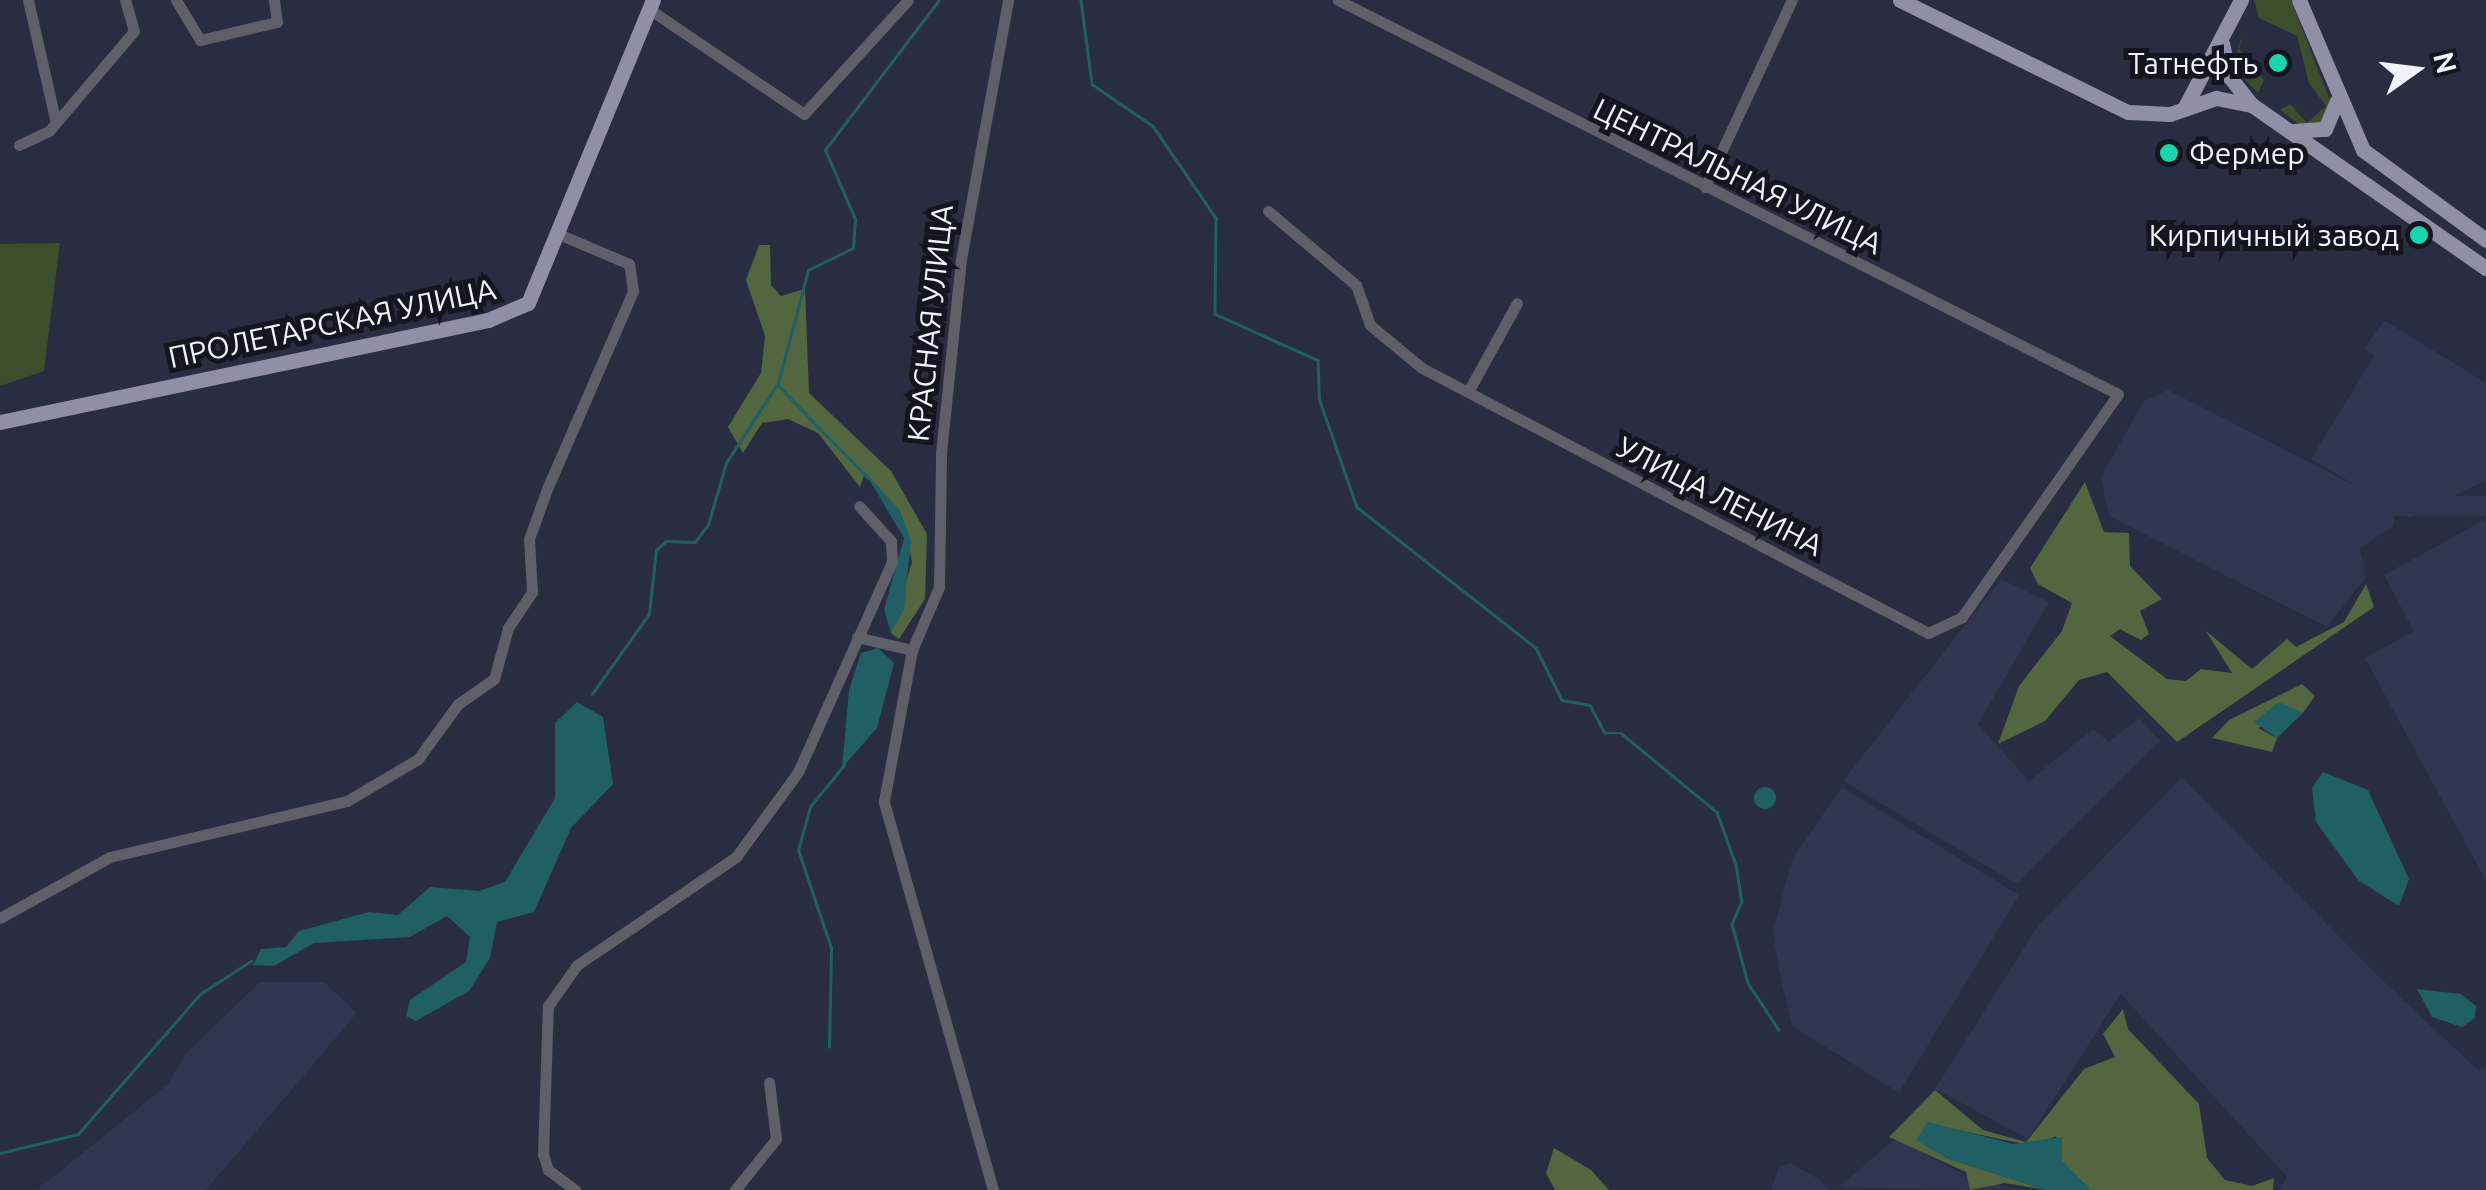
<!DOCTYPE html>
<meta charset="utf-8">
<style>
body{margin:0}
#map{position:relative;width:2486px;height:1190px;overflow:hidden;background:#292d41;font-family:Ubuntu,sans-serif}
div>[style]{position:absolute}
.built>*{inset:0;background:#303550;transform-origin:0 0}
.green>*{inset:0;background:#3d4e2d}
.forest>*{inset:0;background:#526640}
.water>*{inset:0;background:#205f63}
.round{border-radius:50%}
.stream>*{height:2.5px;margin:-1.25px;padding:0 1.25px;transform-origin:1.25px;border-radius:1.25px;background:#205f63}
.minor>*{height:11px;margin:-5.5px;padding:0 5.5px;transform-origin:5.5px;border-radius:5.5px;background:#5f5f6a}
.major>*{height:15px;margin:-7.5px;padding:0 7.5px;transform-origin:7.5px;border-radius:7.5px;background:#8f8fa5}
.dots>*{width:28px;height:28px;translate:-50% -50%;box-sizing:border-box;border:5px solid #14161f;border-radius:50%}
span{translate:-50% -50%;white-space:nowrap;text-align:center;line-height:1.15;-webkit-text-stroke:10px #14161f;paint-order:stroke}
.poi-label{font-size:30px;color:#f0f3fe}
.right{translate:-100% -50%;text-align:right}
.left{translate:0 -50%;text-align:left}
.street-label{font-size:30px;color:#f0f3fe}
.north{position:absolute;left:2366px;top:20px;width:100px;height:100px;-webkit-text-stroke:8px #14161f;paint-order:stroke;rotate:76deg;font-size:28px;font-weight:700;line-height:40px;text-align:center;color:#f0f3fe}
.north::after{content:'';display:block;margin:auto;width:35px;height:45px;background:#f0f3fe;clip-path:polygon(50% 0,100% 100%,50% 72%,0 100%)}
</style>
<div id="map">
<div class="built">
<div style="clip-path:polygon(2384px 320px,2486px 383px,2486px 480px,2409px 518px,2393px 511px,2394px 525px,2360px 549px,2366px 577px,2327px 627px,2109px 516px,2101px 477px,2144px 401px,2168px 390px,2360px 488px,2311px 459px,2374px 356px,2365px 348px)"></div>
<div style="left:2486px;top:496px;width:20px;height:119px;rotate:90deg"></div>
<div style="clip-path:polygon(2486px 519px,2486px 881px,2365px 658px,2414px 631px,2384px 575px)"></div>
<div style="clip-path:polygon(2001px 579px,2049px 602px,1978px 724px,2029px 781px,2093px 729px,2109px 742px,2139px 718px,2160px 741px,2017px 884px,1843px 781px)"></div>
<div style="clip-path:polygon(2182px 777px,2377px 975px,2479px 1071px,2486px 1066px,2486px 1190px,2279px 1190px,2287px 1177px,2121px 994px,2028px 1139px,1935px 1089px,2039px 924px)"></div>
<div style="clip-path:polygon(1842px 787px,2019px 895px,1899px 1093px,1792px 1026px,1779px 970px,1773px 933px,1792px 859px)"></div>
<div style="clip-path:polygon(260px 982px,324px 982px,357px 1013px,206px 1190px,37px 1190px,168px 1084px,185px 1054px)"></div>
<div style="clip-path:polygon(1896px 1138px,1966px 1176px,2022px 1190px,1838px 1188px)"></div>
<div style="clip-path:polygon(1790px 1163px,1817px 1178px,1831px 1190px,1771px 1190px,1779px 1167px)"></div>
</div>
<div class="green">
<div style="clip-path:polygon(2254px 0,2291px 0,2331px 103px,2319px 126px,2305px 129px,2280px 110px,2290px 104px,2307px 123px,2326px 106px,2309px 83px,2297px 36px,2259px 18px)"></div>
<div style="clip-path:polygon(2244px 28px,2239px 49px,2264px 80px,2258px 93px,2233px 67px)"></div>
<div style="clip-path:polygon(60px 243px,44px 371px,0 386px,0 244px)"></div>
</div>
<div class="forest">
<div style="clip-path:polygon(759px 245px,770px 245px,771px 285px,781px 296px,805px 289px,809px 393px,891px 471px,927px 534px,925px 599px,899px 639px,891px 633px,912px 562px,900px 511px,865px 473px,860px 487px,818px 433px,788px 419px,762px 423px,743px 453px,728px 427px,761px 373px,765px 336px,746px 280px)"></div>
<div style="clip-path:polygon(2085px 482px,2104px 532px,2129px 533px,2130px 566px,2162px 599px,2140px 611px,2149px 634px,2141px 640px,2120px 629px,2110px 636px,2167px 679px,2186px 681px,2201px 669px,2232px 673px,2206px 631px,2252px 669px,2287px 639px,2296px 647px,2344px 622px,2366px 584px,2374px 607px,2177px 742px,2107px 672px,2079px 680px,2045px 721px,1998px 744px,2019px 686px,2062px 631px,2072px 603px,2038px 584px,2030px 568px)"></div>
<div style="clip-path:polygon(2302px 684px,2315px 696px,2303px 713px,2258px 728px,2277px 738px,2272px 752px,2212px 738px,2229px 720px)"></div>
<div style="clip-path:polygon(2123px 1009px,2128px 1029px,2199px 1104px,2207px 1158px,2225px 1180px,2252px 1186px,2274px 1178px,2273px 1190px,2090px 1190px,2062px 1161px,2056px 1136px,2033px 1146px,1944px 1127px,1946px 1158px,2046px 1190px,2005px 1183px,1970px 1190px,1966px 1172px,1889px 1137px,1935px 1090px,1983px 1130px,2026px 1142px,2084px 1069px,2115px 1057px,2103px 1034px)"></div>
<div style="clip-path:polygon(1554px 1148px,1591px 1170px,1609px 1190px,1555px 1190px,1546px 1173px)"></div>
</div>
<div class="water">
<div style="clip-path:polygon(864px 471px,900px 511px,911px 540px,904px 609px,891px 633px,884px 610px,904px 538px)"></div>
<div style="clip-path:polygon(878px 648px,894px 663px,877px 728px,842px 768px,849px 690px,861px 653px)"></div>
<div style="clip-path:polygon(577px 702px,603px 717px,613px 784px,571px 828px,534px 912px,497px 922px,490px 958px,469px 991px,416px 1021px,406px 1016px,410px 1000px,466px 962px,470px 937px,447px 916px,410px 937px,314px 943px,274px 966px,253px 965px,261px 949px,286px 947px,299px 931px,369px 912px,398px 915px,430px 887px,479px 891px,505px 882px,555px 798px,555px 723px)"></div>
<div style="clip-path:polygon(2279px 702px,2303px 713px,2277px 738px,2254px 722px)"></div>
<div style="clip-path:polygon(2323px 772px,2368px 790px,2409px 879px,2399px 906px,2358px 880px,2316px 822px,2312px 788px)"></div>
<div class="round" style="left:1754px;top:787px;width:22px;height:22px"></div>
<div style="clip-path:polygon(2417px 989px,2461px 994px,2476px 1006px,2475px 1018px,2462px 1027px,2432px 1017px)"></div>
<div style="clip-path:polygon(1928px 1122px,2013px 1144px,2062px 1137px,2062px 1161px,2090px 1190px,2046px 1190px,1946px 1158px,1916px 1140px)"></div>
</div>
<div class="stream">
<div style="left:1081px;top:0;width:85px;rotate:82.5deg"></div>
<div style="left:1092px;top:84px;width:74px;rotate:34.5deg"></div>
<div style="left:1153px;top:126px;width:112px;rotate:55.6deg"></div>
<div style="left:1216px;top:218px;width:96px;rotate:90.6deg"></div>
<div style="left:1215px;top:314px;width:113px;rotate:24.1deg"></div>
<div style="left:1318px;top:360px;width:38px;rotate:88deg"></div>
<div style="left:1319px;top:398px;width:115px;rotate:70.8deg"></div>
<div style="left:1357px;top:507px;width:228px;rotate:38.2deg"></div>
<div style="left:1536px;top:648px;width:58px;rotate:63.4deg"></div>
<div style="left:1562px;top:700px;width:28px;rotate:10deg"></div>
<div style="left:1590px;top:705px;width:32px;rotate:62deg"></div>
<div style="left:1605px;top:733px;width:16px"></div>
<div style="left:1621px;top:733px;width:124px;rotate:39.5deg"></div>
<div style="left:1717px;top:812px;width:56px;rotate:70.3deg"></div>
<div style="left:1736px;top:865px;width:36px;rotate:81deg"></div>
<div style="left:1742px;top:901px;width:25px;rotate:113deg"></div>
<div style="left:1732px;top:924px;width:61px;rotate:74.8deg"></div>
<div style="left:1748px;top:983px;width:56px;rotate:56.6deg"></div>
<div style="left:779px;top:386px;width:128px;rotate:45.9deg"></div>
<div style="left:592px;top:694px;width:98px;rotate:-54.5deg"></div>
<div style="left:649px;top:614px;width:64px;rotate:-83.8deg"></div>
<div style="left:656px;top:550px;width:13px;rotate:-42deg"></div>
<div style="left:666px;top:541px;width:29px;rotate:2deg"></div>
<div style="left:695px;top:542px;width:21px;rotate:-53deg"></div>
<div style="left:708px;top:525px;width:65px;rotate:-73.8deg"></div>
<div style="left:726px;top:463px;width:95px;rotate:-57deg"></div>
<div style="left:778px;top:383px;width:117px;rotate:-75.1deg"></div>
<div style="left:808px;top:270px;width:50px;rotate:-26.1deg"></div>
<div style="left:853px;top:248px;width:29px;rotate:-86deg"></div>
<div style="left:855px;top:219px;width:75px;rotate:-113.5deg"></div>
<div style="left:825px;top:150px;width:188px;rotate:-52.8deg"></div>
<div style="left:829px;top:1047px;width:99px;rotate:-88.8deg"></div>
<div style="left:831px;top:948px;width:103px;rotate:-108.6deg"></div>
<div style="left:798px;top:850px;width:45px;rotate:-74.4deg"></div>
<div style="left:810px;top:807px;width:54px;rotate:-51deg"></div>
<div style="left:0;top:1153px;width:80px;rotate:-13.7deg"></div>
<div style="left:78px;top:1134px;width:186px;rotate:-48.9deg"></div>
<div style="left:200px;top:994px;width:61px;rotate:-32.9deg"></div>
</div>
<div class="minor">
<div style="left:28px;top:0;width:122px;rotate:77.2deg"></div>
<div style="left:176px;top:0;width:47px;rotate:59deg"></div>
<div style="left:200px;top:40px;width:79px;rotate:-13.2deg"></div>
<div style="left:277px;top:22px;width:22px;rotate:-98deg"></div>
<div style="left:649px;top:9px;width:187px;rotate:34.1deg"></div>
<div style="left:804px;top:114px;width:154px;rotate:-47.6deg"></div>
<div style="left:19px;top:145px;width:33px;rotate:-25deg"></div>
<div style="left:49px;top:131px;width:131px;rotate:-49.6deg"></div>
<div style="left:134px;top:31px;width:32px;rotate:-106deg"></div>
<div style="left:1705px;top:187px;width:206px;rotate:-65.1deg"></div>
<div style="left:1268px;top:211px;width:115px;rotate:40.1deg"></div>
<div style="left:1356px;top:285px;width:42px;rotate:70.7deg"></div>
<div style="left:1370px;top:325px;width:67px;rotate:39.6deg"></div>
<div style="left:1422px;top:368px;width:571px;rotate:27.64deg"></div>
<div style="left:1928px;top:633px;width:38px;rotate:-25deg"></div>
<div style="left:1962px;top:617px;width:272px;rotate:-55deg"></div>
<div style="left:2118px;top:394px;width:874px;rotate:-153.2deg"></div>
<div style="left:1469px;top:390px;width:99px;rotate:-61.1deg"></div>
<div style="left:857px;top:637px;width:57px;rotate:13.3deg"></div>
<div style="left:0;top:918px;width:126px;rotate:-29deg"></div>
<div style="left:110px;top:857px;width:244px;rotate:-13.3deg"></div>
<div style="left:347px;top:801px;width:82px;rotate:-30.6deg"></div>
<div style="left:418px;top:759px;width:68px;rotate:-54deg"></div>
<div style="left:458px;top:704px;width:44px;rotate:-34.8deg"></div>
<div style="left:494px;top:679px;width:53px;rotate:-74.6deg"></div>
<div style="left:508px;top:628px;width:43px;rotate:-56.3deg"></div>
<div style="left:532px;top:592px;width:53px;rotate:-93.2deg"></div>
<div style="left:529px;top:539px;width:53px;rotate:-70.2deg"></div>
<div style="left:547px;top:489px;width:216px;rotate:-66.5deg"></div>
<div style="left:633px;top:291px;width:27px;rotate:-98deg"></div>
<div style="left:629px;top:264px;width:74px;rotate:-156.9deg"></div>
<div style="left:575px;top:1190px;width:34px;rotate:-143deg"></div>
<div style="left:548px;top:1170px;width:17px;rotate:-107deg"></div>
<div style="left:543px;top:1154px;width:148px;rotate:-88.1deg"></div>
<div style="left:548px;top:1006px;width:50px;rotate:-54.7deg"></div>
<div style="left:577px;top:965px;width:192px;rotate:-34.2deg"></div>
<div style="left:736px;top:857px;width:105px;rotate:-53.9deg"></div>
<div style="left:798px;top:772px;width:230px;rotate:-65.9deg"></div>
<div style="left:892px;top:562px;width:21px;rotate:-93deg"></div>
<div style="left:891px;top:541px;width:47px;rotate:-132.4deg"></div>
<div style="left:735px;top:1190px;width:65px;rotate:-51.2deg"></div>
<div style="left:776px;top:1139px;width:57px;rotate:-97deg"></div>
<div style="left:993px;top:1190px;width:404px;rotate:-105.7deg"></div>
<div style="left:884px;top:801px;width:154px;rotate:-79.5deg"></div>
<div style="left:912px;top:650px;width:69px;rotate:-66.8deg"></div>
<div style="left:939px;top:587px;width:134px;rotate:-89.1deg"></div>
<div style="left:941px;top:453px;width:195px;rotate:-84.1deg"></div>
<div style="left:961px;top:259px;width:263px;rotate:-79.7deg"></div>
</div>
<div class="major">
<div style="left:1900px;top:0;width:254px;rotate:26.2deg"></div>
<div style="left:2128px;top:112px;width:42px;rotate:2.7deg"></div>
<div style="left:2170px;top:114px;width:49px;rotate:-19.2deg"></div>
<div style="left:2216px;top:98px;width:37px;rotate:11deg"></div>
<div style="left:2299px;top:0;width:163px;rotate:66.9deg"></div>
<div style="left:2363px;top:150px;width:152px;rotate:36.2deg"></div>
<div style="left:2222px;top:43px;width:34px;rotate:78deg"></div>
<div style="left:2229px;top:76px;width:37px;rotate:52deg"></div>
<div style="left:2252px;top:105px;width:285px;rotate:34.9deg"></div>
<div style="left:2185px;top:107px;width:121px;rotate:-62.4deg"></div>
<div style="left:2294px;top:131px;width:31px;rotate:-4deg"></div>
<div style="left:2325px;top:129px;width:30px;rotate:-67deg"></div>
<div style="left:0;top:422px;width:499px;rotate:-11.8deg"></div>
<div style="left:488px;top:320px;width:43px;rotate:-23deg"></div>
<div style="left:528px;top:303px;width:328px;rotate:-67.6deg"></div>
</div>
<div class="dots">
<div style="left:2278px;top:63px;background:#1bd5b1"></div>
<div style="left:2169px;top:153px;background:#1bd5b1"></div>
<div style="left:2419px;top:235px;background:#1bd5b1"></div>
</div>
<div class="poi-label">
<span class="right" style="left:2258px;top:63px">Татнефть</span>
<span class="left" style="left:2189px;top:153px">Фермер</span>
<span class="right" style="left:2399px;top:235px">Кирпичный завод</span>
</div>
<div class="street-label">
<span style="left:1738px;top:176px;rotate:26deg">ЦЕНТРАЛЬНАЯ УЛИЦА</span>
<span style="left:332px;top:323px;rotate:-12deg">ПРОЛЕТАРСКАЯ УЛИЦА</span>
<span style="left:930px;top:323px;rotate:-84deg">КРАСНАЯ УЛИЦА</span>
<span style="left:1720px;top:496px;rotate:27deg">УЛИЦА ЛЕНИНА</span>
</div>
<div class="north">N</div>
</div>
